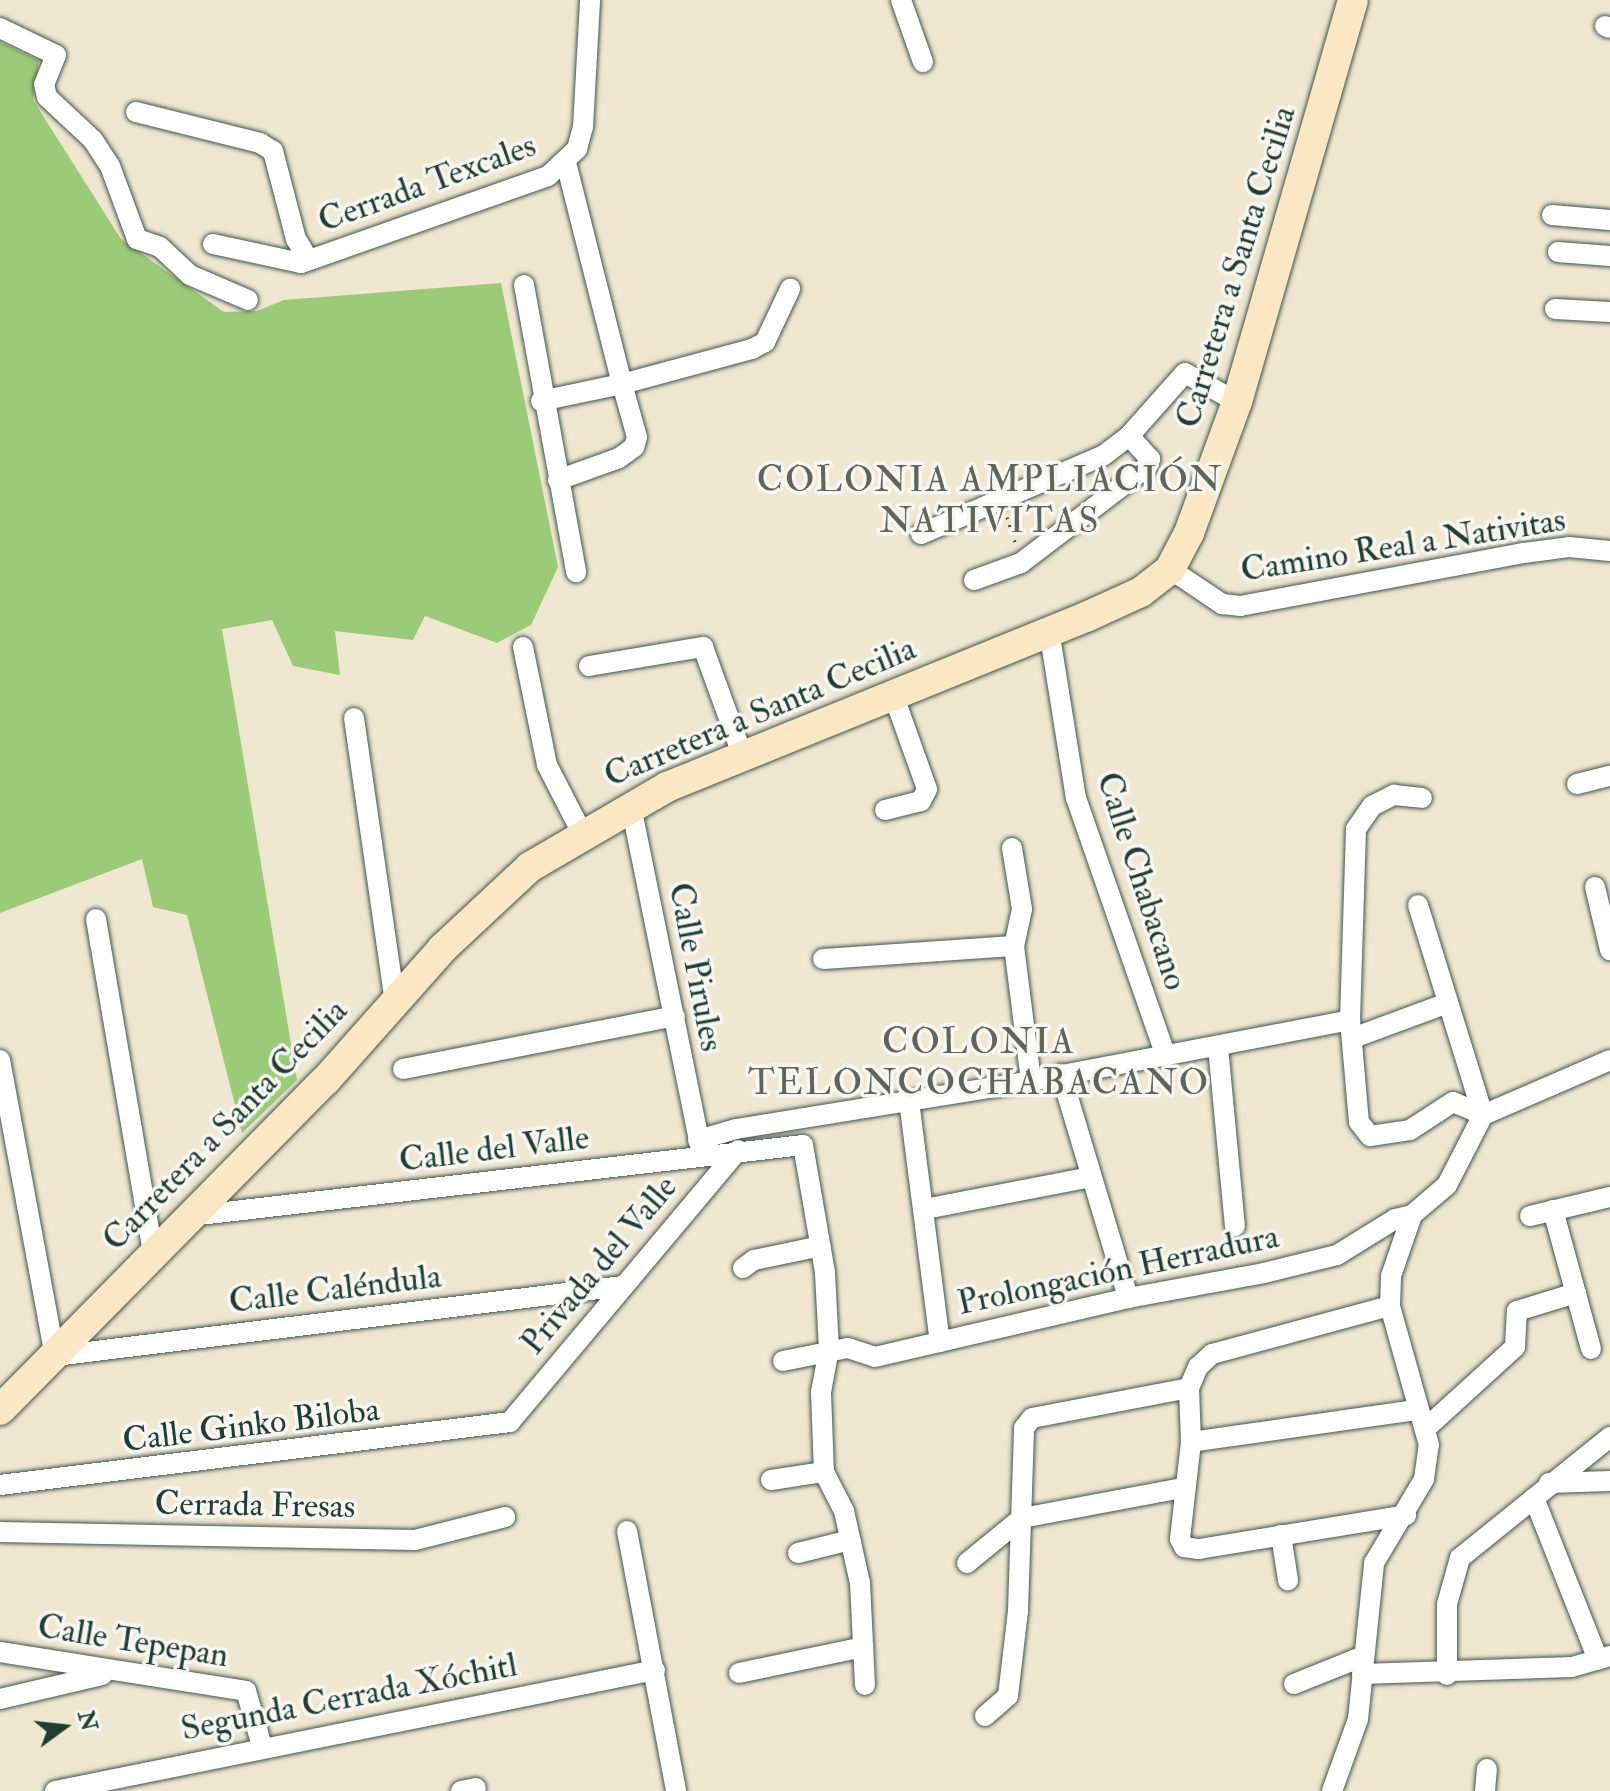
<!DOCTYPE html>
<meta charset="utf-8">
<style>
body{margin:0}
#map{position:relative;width:1610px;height:1791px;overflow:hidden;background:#f0e7d1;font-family:"IM FELL Double Pica",serif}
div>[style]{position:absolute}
.green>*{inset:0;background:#9bca79}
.path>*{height:3px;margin-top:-1.5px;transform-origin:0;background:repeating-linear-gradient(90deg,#3e564c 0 2px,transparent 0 8px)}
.roads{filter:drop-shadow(0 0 2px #3e564c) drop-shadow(0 0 2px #3e564c)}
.street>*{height:20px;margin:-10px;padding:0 10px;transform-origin:10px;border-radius:10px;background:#fff}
.secondary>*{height:30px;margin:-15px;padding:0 15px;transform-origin:15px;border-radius:15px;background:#fbe7c3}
span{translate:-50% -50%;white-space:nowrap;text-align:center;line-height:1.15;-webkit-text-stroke:7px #f6f6f2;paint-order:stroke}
.street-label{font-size:34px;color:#1f3d34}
.neighbourhood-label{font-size:36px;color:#616459;letter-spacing:2px}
.north{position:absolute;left:24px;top:1687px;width:80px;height:80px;-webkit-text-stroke:6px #f6f6f2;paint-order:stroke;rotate:75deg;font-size:22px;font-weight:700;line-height:32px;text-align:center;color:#1f3d34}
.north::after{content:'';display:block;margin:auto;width:28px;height:36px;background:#1f3d34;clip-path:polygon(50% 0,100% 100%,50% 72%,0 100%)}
</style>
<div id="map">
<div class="green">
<div style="clip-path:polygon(0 42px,39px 60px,33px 100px,121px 239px,224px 312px,257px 311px,284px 300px,501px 283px,558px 567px,531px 625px,497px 643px,425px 616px,413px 640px,335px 631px,340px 675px,293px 666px,272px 620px,222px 629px,297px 1080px,242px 1133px,187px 915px,153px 907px,142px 859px,0 913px)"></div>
</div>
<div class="path">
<div style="left:1007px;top:517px;width:28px;rotate:72deg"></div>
</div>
<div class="roads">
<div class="street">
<div style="left:901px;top:0;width:66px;rotate:70.5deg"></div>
<div style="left:1605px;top:26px;width:5px;rotate:22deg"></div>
<div style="left:0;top:28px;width:62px;rotate:25.7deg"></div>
<div style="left:56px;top:55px;width:31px;rotate:112deg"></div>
<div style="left:44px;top:84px;width:13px;rotate:77deg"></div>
<div style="left:47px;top:97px;width:63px;rotate:43.1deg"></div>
<div style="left:93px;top:140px;width:31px;rotate:57deg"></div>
<div style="left:110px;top:166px;width:78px;rotate:69.7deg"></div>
<div style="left:137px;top:239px;width:24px;rotate:19deg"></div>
<div style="left:160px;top:247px;width:41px;rotate:43deg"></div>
<div style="left:190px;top:275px;width:63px;rotate:23.3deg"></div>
<div style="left:136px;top:112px;width:128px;rotate:14deg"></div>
<div style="left:260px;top:143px;width:15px;rotate:32deg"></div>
<div style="left:273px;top:151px;width:91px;rotate:75.4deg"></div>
<div style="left:296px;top:239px;width:23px;rotate:59deg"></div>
<div style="left:1552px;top:215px;width:58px;rotate:4.9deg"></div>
<div style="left:213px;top:244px;width:90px;rotate:12.2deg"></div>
<div style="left:301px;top:263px;width:262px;rotate:-19.4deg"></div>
<div style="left:548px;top:176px;width:40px;rotate:-43deg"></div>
<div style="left:577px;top:149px;width:23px;rotate:-75deg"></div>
<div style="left:583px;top:127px;width:127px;rotate:-86.8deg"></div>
<div style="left:1558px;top:252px;width:52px;rotate:4.4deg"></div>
<div style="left:524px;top:285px;width:292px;rotate:79.7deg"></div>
<div style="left:1555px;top:309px;width:55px;rotate:3.1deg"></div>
<div style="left:541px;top:401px;width:83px;rotate:-11.9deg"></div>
<div style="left:622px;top:384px;width:228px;rotate:-104.2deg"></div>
<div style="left:558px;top:480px;width:65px;rotate:-19.8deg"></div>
<div style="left:619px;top:458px;width:19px;rotate:-36deg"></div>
<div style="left:634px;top:447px;width:10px;rotate:-73deg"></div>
<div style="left:637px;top:437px;width:55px;rotate:-105.8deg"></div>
<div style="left:622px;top:384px;width:135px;rotate:-15.1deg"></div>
<div style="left:752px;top:349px;width:15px;rotate:-28deg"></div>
<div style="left:765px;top:342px;width:59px;rotate:-64.7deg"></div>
<div style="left:921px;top:534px;width:199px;rotate:-23.3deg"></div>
<div style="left:1104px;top:455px;width:31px;rotate:-37deg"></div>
<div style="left:1129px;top:436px;width:84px;rotate:-48.4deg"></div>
<div style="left:1185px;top:373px;width:60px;rotate:29.1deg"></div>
<div style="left:1170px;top:569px;width:63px;rotate:33.9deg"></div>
<div style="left:1222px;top:604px;width:18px;rotate:6deg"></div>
<div style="left:1240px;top:606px;width:289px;rotate:-10.6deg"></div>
<div style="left:1524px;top:553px;width:45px;rotate:-7.6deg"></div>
<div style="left:1569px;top:547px;width:41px;rotate:5.6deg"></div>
<div style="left:974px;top:580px;width:50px;rotate:-19.9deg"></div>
<div style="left:1021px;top:563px;width:158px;rotate:-37.3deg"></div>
<div style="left:1147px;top:467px;width:9px;rotate:-69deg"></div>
<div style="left:1150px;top:459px;width:31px;rotate:-132deg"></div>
<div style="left:1049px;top:630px;width:170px;rotate:80.9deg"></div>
<div style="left:1076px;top:798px;width:273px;rotate:70.8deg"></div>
<div style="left:523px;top:647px;width:120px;rotate:78.5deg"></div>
<div style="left:547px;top:765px;width:76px;rotate:62.8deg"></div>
<div style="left:589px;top:666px;width:116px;rotate:-9.5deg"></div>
<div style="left:703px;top:647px;width:114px;rotate:70deg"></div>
<div style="left:354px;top:718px;width:289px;rotate:81.8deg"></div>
<div style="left:1577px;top:784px;width:34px;rotate:-14deg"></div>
<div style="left:631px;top:806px;width:352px;rotate:78.5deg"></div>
<div style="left:885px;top:810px;width:37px;rotate:-14deg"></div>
<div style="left:921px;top:801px;width:13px;rotate:-63deg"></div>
<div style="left:927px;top:789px;width:101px;rotate:-109.7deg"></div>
<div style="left:1012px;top:848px;width:62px;rotate:80.7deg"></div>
<div style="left:1022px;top:909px;width:38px;rotate:102deg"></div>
<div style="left:1014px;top:946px;width:136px;rotate:82.8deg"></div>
<div style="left:1595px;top:887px;width:65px;rotate:76.6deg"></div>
<div style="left:1418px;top:905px;width:220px;rotate:72.8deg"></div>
<div style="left:96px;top:919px;width:340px;rotate:80.3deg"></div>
<div style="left:823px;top:959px;width:191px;rotate:-3.9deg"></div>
<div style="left:1350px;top:1020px;width:191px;rotate:-88.2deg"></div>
<div style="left:1356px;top:829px;width:28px;rotate:-55deg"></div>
<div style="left:1372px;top:806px;width:25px;rotate:-27deg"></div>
<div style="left:1394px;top:795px;width:28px;rotate:6deg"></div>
<div style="left:1353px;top:1038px;width:98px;rotate:-20.3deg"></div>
<div style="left:1218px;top:1047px;width:180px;rotate:84.6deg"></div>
<div style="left:0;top:1060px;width:301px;rotate:79.5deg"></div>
<div style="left:55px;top:1356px;width:572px;rotate:-7.03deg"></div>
<div style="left:403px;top:1069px;width:277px;rotate:-11deg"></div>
<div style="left:1061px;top:1074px;width:234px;rotate:73.3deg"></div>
<div style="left:909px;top:1101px;width:243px;rotate:82.7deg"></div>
<div style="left:698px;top:1140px;width:40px;rotate:-16deg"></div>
<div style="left:736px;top:1129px;width:299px;rotate:-9.2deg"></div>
<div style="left:1031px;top:1081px;width:325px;rotate:-10.8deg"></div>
<div style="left:1350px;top:1020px;width:102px;rotate:85deg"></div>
<div style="left:1359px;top:1122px;width:18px;rotate:52deg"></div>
<div style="left:1370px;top:1136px;width:40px;rotate:-8.5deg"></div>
<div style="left:1410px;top:1130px;width:51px;rotate:-33.1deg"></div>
<div style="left:1453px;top:1102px;width:33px;rotate:23deg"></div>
<div style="left:925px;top:1209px;width:169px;rotate:-10.9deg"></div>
<div style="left:1553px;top:1210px;width:144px;rotate:74.7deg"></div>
<div style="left:191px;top:1216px;width:616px;rotate:-6.62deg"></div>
<div style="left:803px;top:1145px;width:130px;rotate:80.2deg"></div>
<div style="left:825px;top:1273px;width:76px;rotate:87deg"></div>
<div style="left:829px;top:1349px;width:44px;rotate:100.5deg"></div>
<div style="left:821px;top:1392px;width:80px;rotate:87.9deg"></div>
<div style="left:824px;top:1472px;width:44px;rotate:62.9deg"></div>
<div style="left:844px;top:1511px;width:74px;rotate:77.5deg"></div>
<div style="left:860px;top:1583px;width:102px;rotate:87.2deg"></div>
<div style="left:1530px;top:1216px;width:82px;rotate:-13.4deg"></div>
<div style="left:743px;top:1268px;width:14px;rotate:-36deg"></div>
<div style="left:754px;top:1260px;width:68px;rotate:-11.8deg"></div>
<div style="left:783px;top:1361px;width:66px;rotate:-11.3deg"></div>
<div style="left:848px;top:1348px;width:28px;rotate:18deg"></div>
<div style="left:875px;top:1357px;width:260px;rotate:-13.1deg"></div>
<div style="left:1128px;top:1298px;width:138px;rotate:-10.4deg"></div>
<div style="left:1264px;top:1273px;width:75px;rotate:-13.9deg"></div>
<div style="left:1337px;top:1255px;width:68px;rotate:-31.8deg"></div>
<div style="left:1395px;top:1219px;width:17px;rotate:-13deg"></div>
<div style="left:1189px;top:1388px;width:54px;rotate:87.9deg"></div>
<div style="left:1191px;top:1442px;width:98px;rotate:96.5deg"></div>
<div style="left:1180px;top:1539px;width:9px;rotate:63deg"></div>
<div style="left:1184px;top:1547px;width:15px;rotate:8deg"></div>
<div style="left:1199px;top:1549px;width:210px;rotate:-9.3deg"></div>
<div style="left:1425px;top:1429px;width:122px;rotate:-42.3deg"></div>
<div style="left:1515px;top:1347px;width:36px;rotate:-87deg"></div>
<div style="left:1517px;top:1311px;width:62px;rotate:-17deg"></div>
<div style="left:1191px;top:1442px;width:226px;rotate:-8.1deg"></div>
<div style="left:771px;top:1480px;width:54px;rotate:-8.6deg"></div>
<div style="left:1549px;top:1483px;width:61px;rotate:-1.9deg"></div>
<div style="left:0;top:1485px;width:514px;rotate:-7.04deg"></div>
<div style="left:510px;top:1422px;width:355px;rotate:-50deg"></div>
<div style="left:1534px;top:1498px;width:174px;rotate:68.4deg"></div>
<div style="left:627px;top:1531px;width:265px;rotate:79.3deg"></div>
<div style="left:0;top:1532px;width:415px;rotate:1.1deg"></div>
<div style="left:415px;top:1540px;width:93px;rotate:-14.3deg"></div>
<div style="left:1281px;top:1535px;width:46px;rotate:81.2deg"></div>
<div style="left:798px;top:1553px;width:54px;rotate:-14deg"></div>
<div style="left:967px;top:1563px;width:71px;rotate:-39.3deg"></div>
<div style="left:1022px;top:1518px;width:163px;rotate:-10.6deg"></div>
<div style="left:0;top:1652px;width:249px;rotate:9deg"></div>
<div style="left:246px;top:1691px;width:57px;rotate:73.8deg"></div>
<div style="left:739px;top:1673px;width:127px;rotate:-11.8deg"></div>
<div style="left:1362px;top:1674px;width:210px;rotate:-1.9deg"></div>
<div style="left:1572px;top:1667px;width:40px;rotate:-16deg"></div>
<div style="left:1447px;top:1675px;width:71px;rotate:-90deg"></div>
<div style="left:1447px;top:1604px;width:48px;rotate:-74.2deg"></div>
<div style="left:1460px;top:1558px;width:193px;rotate:-38.9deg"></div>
<div style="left:1294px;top:1684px;width:75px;rotate:-21.8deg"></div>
<div style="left:0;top:1699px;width:105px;rotate:-13.2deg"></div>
<div style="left:985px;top:1716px;width:30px;rotate:-41deg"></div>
<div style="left:1008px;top:1696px;width:86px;rotate:-83.3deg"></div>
<div style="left:1018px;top:1611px;width:183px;rotate:-88.1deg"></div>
<div style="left:1024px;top:1428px;width:13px;rotate:-51deg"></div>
<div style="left:1032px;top:1418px;width:160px;rotate:-10.8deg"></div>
<div style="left:1189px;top:1388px;width:23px;rotate:-67deg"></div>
<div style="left:1198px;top:1367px;width:19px;rotate:-43deg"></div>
<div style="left:1212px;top:1354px;width:184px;rotate:-15.1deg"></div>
<div style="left:55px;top:1791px;width:612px;rotate:-11.4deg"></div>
<div style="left:461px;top:1791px;width:15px;rotate:-11deg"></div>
<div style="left:1332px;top:1791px;width:77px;rotate:-70.1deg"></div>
<div style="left:1358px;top:1719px;width:157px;rotate:-84.1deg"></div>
<div style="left:1374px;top:1563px;width:98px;rotate:-59.2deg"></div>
<div style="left:1424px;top:1479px;width:34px;rotate:-82deg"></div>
<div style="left:1429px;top:1445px;width:144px;rotate:-105.7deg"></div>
<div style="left:1390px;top:1306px;width:30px;rotate:-88deg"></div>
<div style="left:1391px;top:1276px;width:65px;rotate:-71deg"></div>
<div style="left:1412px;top:1215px;width:46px;rotate:-40.6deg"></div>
<div style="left:1447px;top:1185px;width:79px;rotate:-62.8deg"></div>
<div style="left:1483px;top:1115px;width:138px;rotate:-23.4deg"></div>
<div style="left:1485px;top:1791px;width:22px;rotate:-85deg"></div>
</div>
<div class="secondary">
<div style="left:0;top:1410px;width:462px;rotate:-45.4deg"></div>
<div style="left:325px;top:1081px;width:178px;rotate:-48.4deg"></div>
<div style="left:443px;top:948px;width:119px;rotate:-43deg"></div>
<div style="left:530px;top:867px;width:159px;rotate:-30.3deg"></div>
<div style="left:667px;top:787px;width:452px;rotate:-22.1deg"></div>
<div style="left:1086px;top:617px;width:60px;rotate:-24.4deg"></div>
<div style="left:1141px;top:592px;width:37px;rotate:-38deg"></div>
<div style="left:1170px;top:569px;width:41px;rotate:-62.2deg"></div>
<div style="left:1189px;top:533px;width:140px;rotate:-69.9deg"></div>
<div style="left:1237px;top:402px;width:418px;rotate:-73.9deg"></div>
</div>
</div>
<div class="street-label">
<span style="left:427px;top:183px;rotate:-20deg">Cerrada Texcales</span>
<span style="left:1236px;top:267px;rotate:-73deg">Carretera a Santa Cecilia</span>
<span style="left:1403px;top:545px;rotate:-9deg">Camino Real a Nativitas</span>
<span style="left:760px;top:712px;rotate:-23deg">Carretera a Santa Cecilia</span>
<span style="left:1142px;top:881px;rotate:72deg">Calle Chabacano</span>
<span style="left:696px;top:967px;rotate:79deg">Calle Pirules</span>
<span style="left:225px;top:1125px;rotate:-46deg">Carretera a Santa Cecilia</span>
<span style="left:494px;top:1149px;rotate:-7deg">Calle del Valle</span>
<span style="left:599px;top:1265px;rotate:-50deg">Privada del Valle</span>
<span style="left:1118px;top:1270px;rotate:-12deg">Prolongación Herradura</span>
<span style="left:335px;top:1289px;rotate:-7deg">Calle Caléndula</span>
<span style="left:251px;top:1425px;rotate:-7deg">Calle Ginko Biloba</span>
<span style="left:255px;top:1505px;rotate:1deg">Cerrada Fresas</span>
<span style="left:133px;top:1641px;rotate:9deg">Calle Tepepan</span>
<span style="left:349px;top:1697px;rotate:-11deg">Segunda Cerrada Xóchitl</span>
</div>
<div class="neighbourhood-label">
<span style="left:990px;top:500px">COLONIA AMPLIACIÓN<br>NATIVITAS</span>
<span style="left:979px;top:1062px">COLONIA<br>TELONCOCHABACANO</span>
</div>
<div class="north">N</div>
</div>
